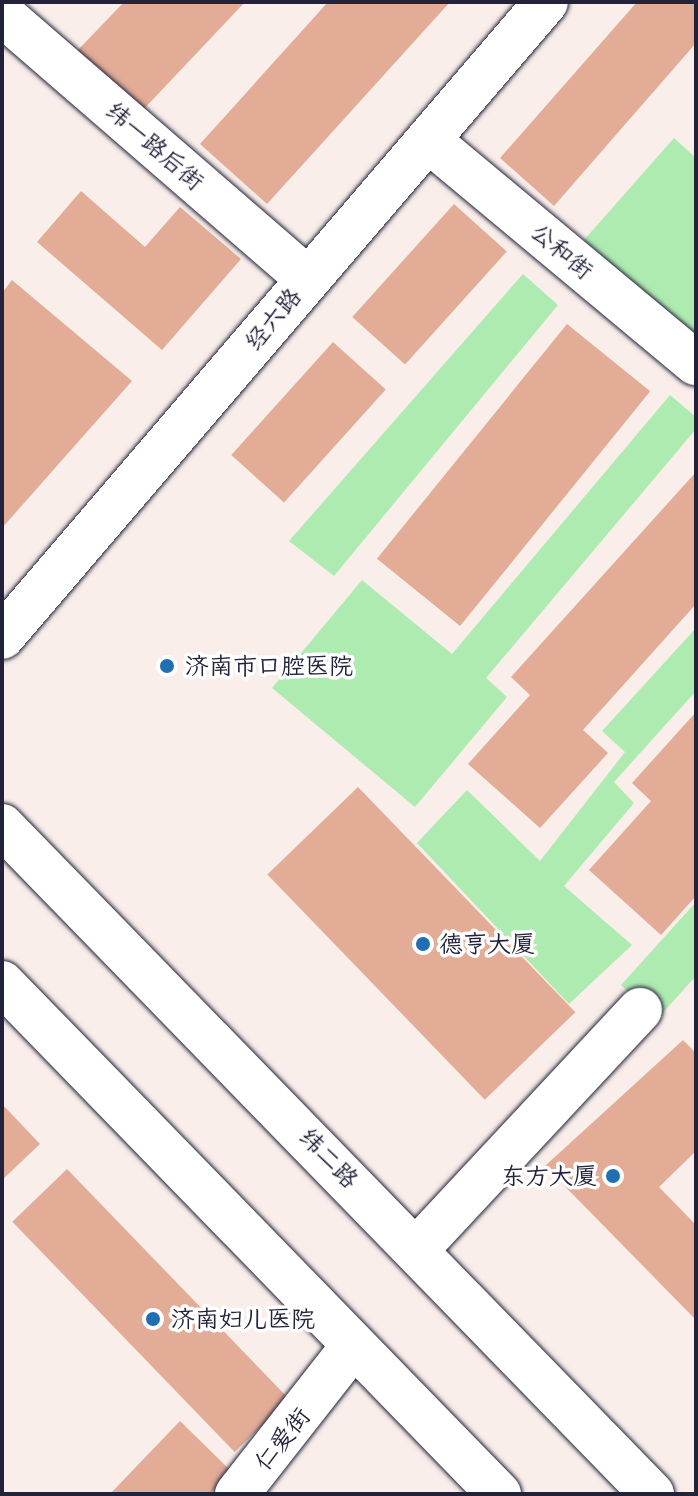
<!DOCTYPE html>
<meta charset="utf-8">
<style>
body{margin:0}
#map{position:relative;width:698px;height:1496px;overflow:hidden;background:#f9eeea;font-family:"Patrick Hand","LXGW WenKai TC",sans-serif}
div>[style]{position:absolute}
.green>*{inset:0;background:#aeebb1}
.building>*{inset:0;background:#e2ac97;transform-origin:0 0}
.roads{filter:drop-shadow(0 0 2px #22223b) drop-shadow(0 0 2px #22223b)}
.street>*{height:44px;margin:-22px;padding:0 22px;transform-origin:22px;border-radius:22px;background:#fff}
.secondary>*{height:44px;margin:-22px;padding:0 22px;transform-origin:22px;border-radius:22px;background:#fff}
.highway>*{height:44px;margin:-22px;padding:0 22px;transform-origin:22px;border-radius:22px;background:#fff}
.dots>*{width:22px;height:22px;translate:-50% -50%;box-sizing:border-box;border:4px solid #fff;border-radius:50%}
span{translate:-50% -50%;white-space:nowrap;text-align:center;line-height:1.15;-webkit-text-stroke:7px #fff;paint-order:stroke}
.street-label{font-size:24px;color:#22223b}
.poi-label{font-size:24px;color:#22223b}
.left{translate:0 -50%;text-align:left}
.right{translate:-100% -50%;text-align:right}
.frame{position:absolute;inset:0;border:4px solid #22223b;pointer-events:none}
</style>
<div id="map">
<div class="green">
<div style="clip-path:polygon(674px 138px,696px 158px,696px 340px,584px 240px)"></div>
<div style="clip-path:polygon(523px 274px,558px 305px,334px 576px,289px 541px)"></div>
<div style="clip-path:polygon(670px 395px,696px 417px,696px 429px,486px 678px,507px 697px,415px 807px,272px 688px,362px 580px,452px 654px)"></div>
<div style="clip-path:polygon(696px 628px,696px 691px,614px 782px,634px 803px,564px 886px,632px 945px,569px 1004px,417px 843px,467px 790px,540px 861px,625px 752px,602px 731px)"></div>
<div style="clip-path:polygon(696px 902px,696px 976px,658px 1018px,621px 985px)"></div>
</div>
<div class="building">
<div style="clip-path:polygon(124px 2px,245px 2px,141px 112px,77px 51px)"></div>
<div style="clip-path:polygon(328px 2px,450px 2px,267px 204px,200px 144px)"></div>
<div style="clip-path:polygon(637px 2px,696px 2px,696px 43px,554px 206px,500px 158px)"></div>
<div style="clip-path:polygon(81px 191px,145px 247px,180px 207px,241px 259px,162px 350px,37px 242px)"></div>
<div style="left:454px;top:204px;width:71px;height:152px;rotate:42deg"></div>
<div style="clip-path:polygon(12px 280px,132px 381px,2px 528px,2px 293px)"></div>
<div style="left:567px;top:324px;width:107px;height:302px;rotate:39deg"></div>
<div style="left:333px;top:342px;width:71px;height:152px;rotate:42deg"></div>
<div style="clip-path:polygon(696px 472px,696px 604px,583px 730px,608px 753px,540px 828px,468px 764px,530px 695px,511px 677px)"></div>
<div style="clip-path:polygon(696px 712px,696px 896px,661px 935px,589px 870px,651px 801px,632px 783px)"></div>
<div style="left:358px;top:787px;width:313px;height:126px;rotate:46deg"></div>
<div style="clip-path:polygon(683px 1040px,696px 1053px,696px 1151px,659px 1187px,696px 1225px,696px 1320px,545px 1166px)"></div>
<div style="clip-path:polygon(2px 1104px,40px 1144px,2px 1180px)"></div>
<div style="left:67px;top:1169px;width:320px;height:76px;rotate:46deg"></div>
<div style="clip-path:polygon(180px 1421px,232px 1472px,210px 1494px,110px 1494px)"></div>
</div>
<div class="roads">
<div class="street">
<div style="left:2px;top:14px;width:403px;rotate:40.9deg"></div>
<div style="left:428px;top:140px;width:349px;rotate:39.8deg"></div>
<div style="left:417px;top:1249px;width:327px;rotate:-47deg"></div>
<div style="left:237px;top:1494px;width:189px;rotate:-51.9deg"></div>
</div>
<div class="secondary">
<div style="left:2px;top:637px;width:836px;rotate:-49.41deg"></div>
</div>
<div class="highway">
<div style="left:2px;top:826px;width:932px;rotate:45.78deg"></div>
<div style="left:2px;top:983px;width:713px;rotate:45.8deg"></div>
</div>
</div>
<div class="dots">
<div style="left:167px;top:666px;background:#1f6fb2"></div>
<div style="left:423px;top:944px;background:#1f6fb2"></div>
<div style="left:613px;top:1176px;background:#1f6fb2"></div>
<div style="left:153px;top:1319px;background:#1f6fb2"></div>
</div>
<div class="street-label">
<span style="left:155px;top:146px;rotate:41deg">纬一路后街</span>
<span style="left:562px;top:251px;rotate:40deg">公和街</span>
<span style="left:273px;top:319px;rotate:-50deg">经六路</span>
<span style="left:329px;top:1158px;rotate:46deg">纬二路</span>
<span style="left:282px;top:1439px;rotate:-51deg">仁爱街</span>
</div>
<div class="poi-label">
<span class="left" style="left:185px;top:666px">济南市口腔医院</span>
<span class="left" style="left:439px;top:944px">德亨大厦</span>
<span class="right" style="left:597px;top:1176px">东方大厦</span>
<span class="left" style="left:171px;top:1319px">济南妇儿医院</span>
</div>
<div class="frame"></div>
</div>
